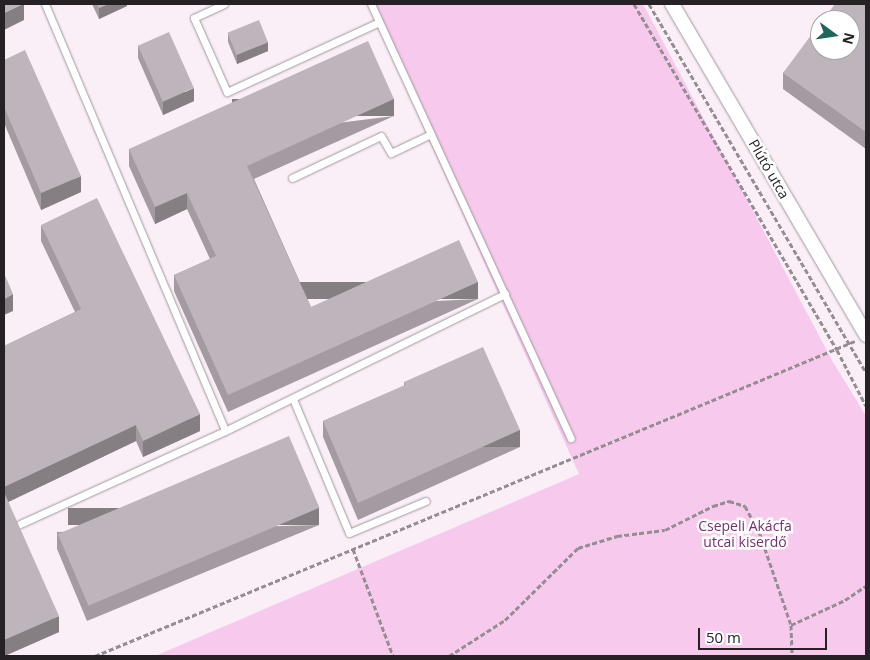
<!DOCTYPE html>
<meta charset="utf-8">
<style>
body{margin:0}
#map{position:relative;width:870px;height:660px;overflow:hidden;background:#faeff7;font-family:"Open Sans",sans-serif}
div>[style]{position:absolute}
.green>*{inset:0;background:#f7c9ec}
.path>*{height:3px;margin-top:-1.5px;transform-origin:0;background:repeating-linear-gradient(90deg,#958d93 0 5px,transparent 0 7.5px)}
.roads{filter:drop-shadow(0 0 1px #a1979f) drop-shadow(0 0 1px #a1979f)}
.lane>*{height:7px;margin:-3.5px;padding:0 3.5px;transform-origin:3.5px;border-radius:3.5px;background:#fff}
.street>*{height:14px;margin:-7px;padding:0 7px;transform-origin:7px;border-radius:7px;background:#fff}
.wall>*{inset:0;background:#a39ba1}
.shaded-wall>*{inset:0;background:#857e83;transform-origin:0 0}
.building>*{inset:0;background:#beb4bb;transform-origin:0 0}
span{translate:-50% -50%;white-space:nowrap;text-align:center;line-height:1.15;-webkit-text-stroke:5px #fff;paint-order:stroke}
.street-label{font-size:14px;color:#252124}
.park-label{font-size:14px;color:#782d6c}
.frame{position:absolute;inset:0;border:5px solid #252124;pointer-events:none}
.north{position:absolute;left:810px;top:10px;width:50px;height:50px;box-sizing:border-box;background:#fff;border:1px solid #a8a6a7;border-radius:50%;rotate:104deg;font-size:14px;font-weight:700;line-height:20px;text-align:center;color:#252124}
.north::after{content:'';display:block;margin:auto;width:18px;height:22px;background:#1e665b;clip-path:polygon(50% 0,100% 100%,50% 72%,0 100%)}
.scale{position:absolute;left:698px;top:628px;width:129px;height:22px;box-sizing:border-box;border:2px solid #252124;border-top:0;padding-left:6px;font-size:15px;line-height:18px;white-space:nowrap;color:#252124;-webkit-text-stroke:4px #fff;paint-order:stroke}
</style>
<div id="map">
<div class="green">
<div style="clip-path:polygon(368px 4px,643px 4px,833px 362px,866px 416px,866px 656px,155px 656px,579px 474px)"></div>
</div>
<div class="path">
<div style="left:634px;top:4px;width:401px;rotate:59.6deg"></div>
<div style="left:837px;top:350px;width:63px;rotate:62.6deg"></div>
<div style="left:649px;top:4px;width:427px;rotate:59.5deg"></div>
<div style="left:353px;top:549px;width:114px;rotate:69.5deg"></div>
<div style="left:791px;top:625px;width:60px;rotate:-24.8deg"></div>
<div style="left:845px;top:600px;width:25px;rotate:-34deg"></div>
<div style="left:95px;top:656px;width:823px;rotate:-22.51deg"></div>
<div style="left:449px;top:656px;width:67px;rotate:-32.7deg"></div>
<div style="left:505px;top:620px;width:103px;rotate:-44.6deg"></div>
<div style="left:578px;top:548px;width:41px;rotate:-17.1deg"></div>
<div style="left:617px;top:536px;width:48px;rotate:-7.1deg"></div>
<div style="left:665px;top:530px;width:54px;rotate:-26.6deg"></div>
<div style="left:713px;top:506px;width:17px;rotate:-17deg"></div>
<div style="left:729px;top:501px;width:17px;rotate:17deg"></div>
<div style="left:745px;top:506px;width:32px;rotate:62deg"></div>
<div style="left:760px;top:534px;width:96px;rotate:71.2deg"></div>
<div style="left:791px;top:625px;width:31px;rotate:88deg"></div>
</div>
<div class="roads">
<div class="lane">
<div style="left:45px;top:4px;width:463px;rotate:67.1deg"></div>
<div style="left:224px;top:4px;width:33px;rotate:155deg"></div>
<div style="left:194px;top:18px;width:81px;rotate:66deg"></div>
<div style="left:227px;top:92px;width:167px;rotate:-24.7deg"></div>
<div style="left:371px;top:4px;width:478px;rotate:65.3deg"></div>
<div style="left:292px;top:178px;width:98px;rotate:-25.3deg"></div>
<div style="left:381px;top:136px;width:20px;rotate:60deg"></div>
<div style="left:391px;top:153px;width:44px;rotate:-25.4deg"></div>
<div style="left:293px;top:399px;width:145px;rotate:67.3deg"></div>
<div style="left:349px;top:533px;width:83px;rotate:-22.6deg"></div>
<div style="left:20px;top:524px;width:225px;rotate:-24.4deg"></div>
<div style="left:225px;top:431px;width:312px;rotate:-26.1deg"></div>
</div>
<div class="street">
<div style="left:672px;top:4px;width:384px;rotate:59.6deg"></div>
</div>
</div>
<div class="wall">
<div style="clip-path:polygon(92px 4px,127px 4px,127px 6px,99px 19px)"></div>
<div style="clip-path:polygon(866px 4px,866px 149px,783px 89px,783px 73px)"></div>
<div style="clip-path:polygon(228px 33px,268px 51px,237px 64px,228px 42px)"></div>
<div style="clip-path:polygon(138px 45px,194px 101px,163px 115px,138px 58px)"></div>
<div style="clip-path:polygon(4px 60px,81px 192px,41px 210px,4px 123px)"></div>
<div style="clip-path:polygon(394px 116px,254px 179px,311px 307px,478px 299px,228px 412px,174px 291px,174px 275px,210px 259px,187px 209px,155px 224px,129px 166px,129px 149px)"></div>
<div style="clip-path:polygon(41px 225px,200px 431px,143px 457px,136px 441px,8px 502px,59px 632px,5px 656px,4px 346px,75px 312px,41px 241px)"></div>
<div style="clip-path:polygon(404px 382px,520px 447px,358px 520px,323px 437px,323px 421px,404px 386px)"></div>
<div style="clip-path:polygon(319px 525px,87px 621px,57px 549px,57px 532px)"></div>
</div>
<div class="shaded-wall">
<div style="clip-path:polygon(23px 4px,24px 4px,24px 20px,4px 30px,4px 13px)"></div>
<div style="clip-path:polygon(109px 4px,127px 4px,127px 6px,99px 19px,99px 8px)"></div>
<div style="clip-path:polygon(268px 42px,268px 51px,237px 64px,237px 55px)"></div>
<div style="clip-path:polygon(194px 88px,194px 101px,163px 115px,163px 102px)"></div>
<div style="left:394px;top:99px;width:17px;height:162px;rotate:90deg"></div>
<div style="clip-path:polygon(81px 176px,81px 192px,41px 210px,41px 193px)"></div>
<div style="clip-path:polygon(187px 193px,187px 209px,155px 224px,155px 207px)"></div>
<div style="left:478px;top:282px;width:17px;height:274px;rotate:90deg"></div>
<div style="clip-path:polygon(13px 294px,13px 311px,4px 315px,4px 299px)"></div>
<div style="clip-path:polygon(200px 414px,200px 431px,143px 457px,143px 441px)"></div>
<div style="clip-path:polygon(136px 425px,136px 441px,4px 504px,4px 487px)"></div>
<div style="left:520px;top:430px;width:17px;height:178px;rotate:90deg"></div>
<div style="left:319px;top:508px;width:17px;height:251px;rotate:90deg"></div>
<div style="clip-path:polygon(59px 616px,59px 632px,4px 656px,4px 640px)"></div>
</div>
<div class="building">
<div style="clip-path:polygon(4px 4px,23px 4px,4px 13px)"></div>
<div style="clip-path:polygon(97px 4px,109px 4px,99px 8px)"></div>
<div style="clip-path:polygon(835px 4px,866px 4px,866px 132px,783px 73px,820px 23px,820px 50px,850px 50px,850px 20px,823px 20px)"></div>
<div style="left:259px;top:20px;width:24px;height:34px;rotate:68deg"></div>
<div style="left:169px;top:32px;width:61px;height:34px;rotate:66deg"></div>
<div style="clip-path:polygon(368px 41px,394px 99px,247px 166px,311px 307px,459px 240px,478px 282px,228px 395px,174px 275px,216px 256px,187px 193px,155px 207px,129px 149px)"></div>
<div style="clip-path:polygon(25px 50px,81px 176px,41px 193px,4px 107px,4px 60px)"></div>
<div style="clip-path:polygon(97px 198px,200px 414px,143px 441px,136px 425px,4px 487px,4px 346px,81px 309px,41px 225px)"></div>
<div style="clip-path:polygon(4px 273px,13px 294px,4px 299px)"></div>
<div style="clip-path:polygon(483px 347px,520px 430px,358px 503px,323px 421px,405px 385px,404px 382px)"></div>
<div style="left:289px;top:436px;width:78px;height:251px;rotate:67deg"></div>
<div style="clip-path:polygon(4px 492px,59px 616px,4px 640px)"></div>
</div>
<div class="street-label">
<span style="left:769px;top:169px;rotate:60deg">Plútó utca</span>
</div>
<div class="park-label">
<span style="left:745px;top:534px">Csepeli Akácfa<br>utcai kiserdő</span>
</div>
<div class="frame"></div>
<div class="north">N</div>
<div class="scale">50 m</div>
</div>
